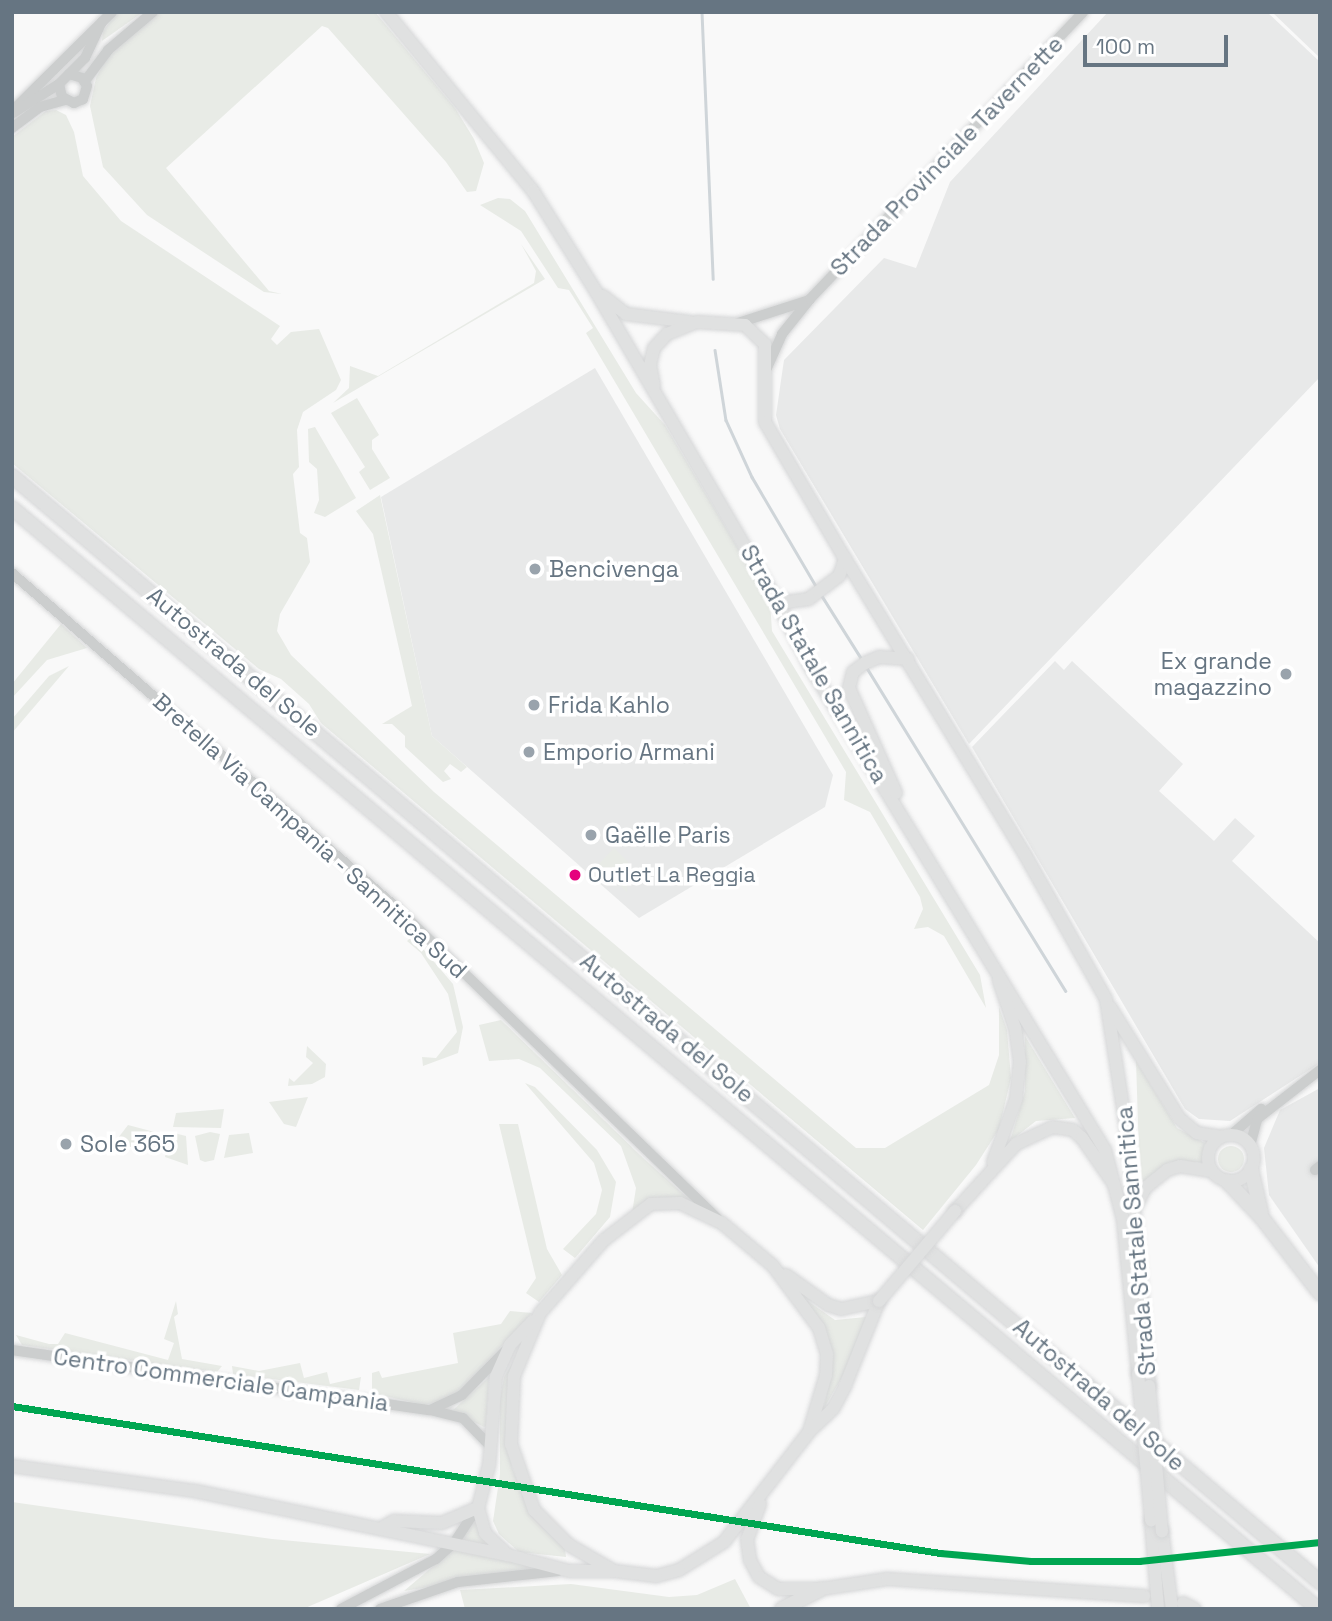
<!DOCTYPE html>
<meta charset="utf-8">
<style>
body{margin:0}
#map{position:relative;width:1332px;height:1621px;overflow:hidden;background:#f9f9f9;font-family:"Space Grotesk",sans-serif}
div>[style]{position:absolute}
.built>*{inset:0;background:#e8e9e9}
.green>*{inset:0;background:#e8ebe6}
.round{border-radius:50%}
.stream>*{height:2.5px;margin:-1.25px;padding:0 1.25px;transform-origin:1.25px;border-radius:1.25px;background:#cfd5d9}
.roads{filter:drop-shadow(0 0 2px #d5d6d7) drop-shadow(0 0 2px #d5d6d7)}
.minor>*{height:10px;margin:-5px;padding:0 5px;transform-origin:5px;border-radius:5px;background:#cccece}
.major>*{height:12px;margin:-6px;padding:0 6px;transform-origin:6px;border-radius:6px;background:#e0e1e1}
.major>.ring{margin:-6px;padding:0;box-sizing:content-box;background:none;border:12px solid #e0e1e1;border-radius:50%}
.highway>*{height:14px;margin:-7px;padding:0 7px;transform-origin:7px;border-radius:7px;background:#e0e1e1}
.bridges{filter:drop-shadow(0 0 2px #d5d6d7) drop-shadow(0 0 2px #d5d6d7)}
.major-bridge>*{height:12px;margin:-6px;padding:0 6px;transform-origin:6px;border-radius:6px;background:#e0e1e1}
.rail-1>*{height:7px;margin:-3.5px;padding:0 3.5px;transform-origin:3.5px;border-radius:3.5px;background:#00a651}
.dots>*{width:19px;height:19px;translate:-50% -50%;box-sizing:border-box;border:4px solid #fff;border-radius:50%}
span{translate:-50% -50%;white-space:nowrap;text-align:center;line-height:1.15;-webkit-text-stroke:7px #fff;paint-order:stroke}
.bus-label{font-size:21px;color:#667582}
.left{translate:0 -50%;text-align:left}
.street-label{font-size:23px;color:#667582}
.poi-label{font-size:23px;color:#667582}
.right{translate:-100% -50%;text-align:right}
.frame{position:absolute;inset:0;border:14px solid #667582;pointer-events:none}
.scale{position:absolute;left:1083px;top:35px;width:145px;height:32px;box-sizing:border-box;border:4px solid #667582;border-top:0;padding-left:9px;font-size:21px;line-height:24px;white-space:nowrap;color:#667582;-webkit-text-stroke:5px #fff;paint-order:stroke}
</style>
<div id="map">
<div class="built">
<div style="clip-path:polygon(1108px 12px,1267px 12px,1320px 62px,1320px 377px,969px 744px,780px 429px,776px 415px,784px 360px,884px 258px,916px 268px,950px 182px)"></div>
<div style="clip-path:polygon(1272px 12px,1320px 12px,1320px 58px)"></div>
<div style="clip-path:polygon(595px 368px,833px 775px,825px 807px,639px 918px,432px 736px,381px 497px)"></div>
<div style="clip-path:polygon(1055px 661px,1064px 670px,1072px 661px,1183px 764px,1159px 791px,1214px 841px,1235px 818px,1255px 836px,1232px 861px,1320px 943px,1320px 1063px,1230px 1121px,1199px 1119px,1185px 1109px,972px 747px)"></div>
<div style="clip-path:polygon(1320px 1088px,1320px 1268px,1269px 1195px,1264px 1148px,1280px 1110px)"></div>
</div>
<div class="green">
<div style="clip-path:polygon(117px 12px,143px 12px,102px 41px,103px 31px)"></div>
<div style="clip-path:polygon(159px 12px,375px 12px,455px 108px,474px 139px,484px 163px,476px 191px,467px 192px,446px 162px,328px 28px,322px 26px,166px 168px,269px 291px,282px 294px,264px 292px,147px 215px,103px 167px,90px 106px,96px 78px,108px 55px)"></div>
<div style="clip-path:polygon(56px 110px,66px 115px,74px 132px,83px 176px,121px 221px,280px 326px,271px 339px,277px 345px,291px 332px,319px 329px,341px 380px,336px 390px,303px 412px,297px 430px,299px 467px,293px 474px,300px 533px,307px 538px,310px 562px,280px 614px,277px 631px,291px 655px,434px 792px,856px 1148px,885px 1148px,989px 1085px,999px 1055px,999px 1007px,1007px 1030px,1011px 1078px,999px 1129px,976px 1165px,923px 1230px,321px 723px,309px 704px,281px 679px,259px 669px,12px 463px,12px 137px,46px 111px)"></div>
<div style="clip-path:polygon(498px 198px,510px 199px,525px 211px,636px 393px,665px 425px,770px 602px,772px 631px,980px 975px,986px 1008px,944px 936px,928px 927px,914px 929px,923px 909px,920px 897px,870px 812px,844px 800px,846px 772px,586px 333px,593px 328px,569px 290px,558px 288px,521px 231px,480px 205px)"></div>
<div style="clip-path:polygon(521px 244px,545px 279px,333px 403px,349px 388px,350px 366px,378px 376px,534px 283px,536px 271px)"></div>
<div style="clip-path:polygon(357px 398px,379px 435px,372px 440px,372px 449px,390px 478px,370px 490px,359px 472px,365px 467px,331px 413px)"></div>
<div style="clip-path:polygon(315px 427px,356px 498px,325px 517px,314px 513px,319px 500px,317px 469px,309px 462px,308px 429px)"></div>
<div style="clip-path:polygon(380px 495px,432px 736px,467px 767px,461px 772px,450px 764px,444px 771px,451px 779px,443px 782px,405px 747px,405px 736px,392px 724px,382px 724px,412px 706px,373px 534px,356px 511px)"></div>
<div style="clip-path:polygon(61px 624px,87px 648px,47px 660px,12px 698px,12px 684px)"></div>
<div style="clip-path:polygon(69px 666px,12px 733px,12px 719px,49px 676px)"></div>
<div style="clip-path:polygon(614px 848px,628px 862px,627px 892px,598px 865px)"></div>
<div style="clip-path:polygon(412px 936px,453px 984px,463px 1027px,458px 1053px,423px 1066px,422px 1057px,436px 1058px,457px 1032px,448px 994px,421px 953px,407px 941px)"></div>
<div style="clip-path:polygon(501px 1020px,640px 1155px,701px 1210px,684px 1202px,632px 1213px,636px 1188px,621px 1146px,540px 1068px,519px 1059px,489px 1061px,479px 1025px)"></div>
<div style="clip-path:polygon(1025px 1036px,1075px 1118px,1036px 1121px,1010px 1141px,1025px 1091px)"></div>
<div style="clip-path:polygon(307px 1046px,326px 1064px,325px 1077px,312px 1084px,288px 1086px,289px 1078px,294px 1082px,313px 1063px,306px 1057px)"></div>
<div style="clip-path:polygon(1136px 1061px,1177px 1128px,1205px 1143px,1202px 1162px,1170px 1162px,1140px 1186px)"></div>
<div style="clip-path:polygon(525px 1083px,535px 1087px,597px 1150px,616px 1182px,610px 1217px,575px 1258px,563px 1249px,596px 1214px,602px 1190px,594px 1163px)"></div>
<div style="clip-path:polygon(308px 1097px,296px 1127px,284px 1124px,269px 1102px)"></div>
<div style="clip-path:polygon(224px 1109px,221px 1128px,173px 1127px,176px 1113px)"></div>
<div style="clip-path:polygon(499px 1124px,518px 1124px,547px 1249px,562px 1275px,539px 1302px,526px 1293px,536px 1278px)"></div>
<div style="clip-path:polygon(128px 1125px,162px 1134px,156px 1155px,115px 1142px)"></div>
<div style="clip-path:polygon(170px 1132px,186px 1136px,188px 1165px,165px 1157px)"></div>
<div style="clip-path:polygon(210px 1132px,220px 1134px,214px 1160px,205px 1162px,200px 1160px,195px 1136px)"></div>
<div style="clip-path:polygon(249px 1133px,253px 1153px,224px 1158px,229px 1135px)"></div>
<div class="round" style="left:1218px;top:1146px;width:26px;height:26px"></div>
<div style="clip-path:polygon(799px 1295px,835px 1320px,866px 1317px,844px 1374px,824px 1408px,832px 1366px)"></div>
<div style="clip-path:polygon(176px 1301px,178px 1314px,174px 1317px,182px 1359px,222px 1366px,217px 1372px,22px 1345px,16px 1335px,49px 1344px,58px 1344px,65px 1333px,168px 1360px,174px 1343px,164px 1339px)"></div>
<div style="clip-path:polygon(510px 1311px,532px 1313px,454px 1398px,424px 1405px,372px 1393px,372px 1373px,379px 1371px,382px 1378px,458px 1363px,453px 1333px,501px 1324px)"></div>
<div style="clip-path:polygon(300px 1363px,304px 1378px,327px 1372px,330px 1384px,361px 1377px,359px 1390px,233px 1374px,232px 1366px,259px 1371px)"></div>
<div style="clip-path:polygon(512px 1364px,506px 1419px,512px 1468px,528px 1506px,565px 1549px,566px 1557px,519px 1552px,499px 1534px,493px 1521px,500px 1474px,500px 1399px,504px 1377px)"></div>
<div style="clip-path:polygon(489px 1377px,486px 1426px,484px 1427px,452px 1411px)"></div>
<div style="clip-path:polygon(12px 1502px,272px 1539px,430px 1554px,303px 1609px,12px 1609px)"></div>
<div style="clip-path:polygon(476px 1517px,481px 1535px,546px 1568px,404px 1591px,438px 1562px)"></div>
<div style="clip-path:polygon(735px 1579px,751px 1609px,465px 1609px,460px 1590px,571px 1584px,669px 1597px,697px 1595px)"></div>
</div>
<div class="stream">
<div style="left:702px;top:12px;width:267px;rotate:87.6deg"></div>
<div style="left:715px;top:350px;width:71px;rotate:81.1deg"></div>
<div style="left:726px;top:420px;width:63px;rotate:65.5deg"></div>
<div style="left:752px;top:477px;width:126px;rotate:59.6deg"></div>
<div style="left:822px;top:596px;width:73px;rotate:57.8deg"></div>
<div style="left:867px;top:668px;width:379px;rotate:58.4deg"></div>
</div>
<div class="roads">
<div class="minor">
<div style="left:69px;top:74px;width:14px;rotate:17deg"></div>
<div style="left:82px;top:78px;width:9px;rotate:58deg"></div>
<div style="left:87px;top:86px;width:14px;rotate:107deg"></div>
<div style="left:83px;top:99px;width:10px;rotate:156deg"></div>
<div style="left:74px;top:103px;width:13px;rotate:-153deg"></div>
<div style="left:62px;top:97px;width:13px;rotate:-103deg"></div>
<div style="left:59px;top:84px;width:37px;rotate:-45deg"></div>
<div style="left:85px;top:58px;width:40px;rotate:-65deg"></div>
<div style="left:85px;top:81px;width:39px;rotate:-53deg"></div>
<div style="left:108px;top:50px;width:59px;rotate:-40.2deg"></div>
<div style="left:12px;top:111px;width:141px;rotate:-44.7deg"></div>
<div style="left:13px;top:113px;width:54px;rotate:-32.2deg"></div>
<div style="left:12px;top:128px;width:35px;rotate:-37deg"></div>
<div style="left:40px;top:107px;width:26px;rotate:-16deg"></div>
<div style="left:738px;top:323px;width:75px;rotate:-17.9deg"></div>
<div style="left:767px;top:368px;width:37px;rotate:-66deg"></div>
<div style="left:782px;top:334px;width:45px;rotate:-51.3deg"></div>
<div style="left:810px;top:299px;width:396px;rotate:-46.4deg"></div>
<div style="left:12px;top:573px;width:510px;rotate:41.03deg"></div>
<div style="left:397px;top:908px;width:446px;rotate:44.1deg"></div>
<div style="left:1231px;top:1135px;width:40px;rotate:-41deg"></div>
<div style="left:1250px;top:1146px;width:28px;rotate:-75deg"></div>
<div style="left:1257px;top:1119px;width:80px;rotate:-37.9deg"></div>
<div style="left:1315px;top:1170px;width:6px;rotate:-39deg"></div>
<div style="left:12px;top:1350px;width:422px;rotate:8.2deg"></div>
<div style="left:430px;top:1410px;width:34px;rotate:14deg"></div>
<div style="left:463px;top:1418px;width:37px;rotate:46deg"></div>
<div style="left:430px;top:1410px;width:35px;rotate:-25deg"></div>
<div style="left:462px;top:1395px;width:62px;rotate:-45.7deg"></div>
<div style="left:341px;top:1609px;width:107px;rotate:-27.8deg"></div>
<div style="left:436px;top:1559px;width:24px;rotate:-42deg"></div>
<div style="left:454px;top:1543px;width:42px;rotate:-56.7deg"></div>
<div style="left:380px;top:1609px;width:83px;rotate:-19.1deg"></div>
<div style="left:458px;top:1582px;width:101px;rotate:-6.3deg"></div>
</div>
<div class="major">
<div style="left:386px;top:12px;width:232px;rotate:50.6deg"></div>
<div style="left:533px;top:191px;width:117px;rotate:57.9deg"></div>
<div style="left:595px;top:290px;width:355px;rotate:59.7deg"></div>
<div style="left:774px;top:596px;width:81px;rotate:62.8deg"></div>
<div style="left:811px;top:668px;width:565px;rotate:58.62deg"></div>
<div style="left:1105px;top:1150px;width:71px;rotate:75.4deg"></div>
<div style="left:1123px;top:1219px;width:155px;rotate:84.4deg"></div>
<div style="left:603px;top:296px;width:29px;rotate:38deg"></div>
<div style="left:626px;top:314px;width:64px;rotate:7.1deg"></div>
<div style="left:654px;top:386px;width:21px;rotate:-101deg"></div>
<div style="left:650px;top:365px;width:17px;rotate:-77deg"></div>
<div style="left:654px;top:348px;width:19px;rotate:-47deg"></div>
<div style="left:667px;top:334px;width:32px;rotate:-22deg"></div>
<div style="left:697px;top:322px;width:48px;rotate:3.6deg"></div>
<div style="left:745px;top:325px;width:28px;rotate:44deg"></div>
<div style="left:765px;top:344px;width:78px;rotate:90deg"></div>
<div style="left:765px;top:422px;width:159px;rotate:59.7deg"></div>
<div style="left:845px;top:559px;width:18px;rotate:109deg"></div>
<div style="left:839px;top:576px;width:38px;rotate:143deg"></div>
<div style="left:809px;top:599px;width:21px;rotate:172deg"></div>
<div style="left:788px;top:602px;width:15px;rotate:-157deg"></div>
<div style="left:841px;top:552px;width:352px;rotate:58.7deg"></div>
<div style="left:1024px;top:853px;width:167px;rotate:60.7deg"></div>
<div style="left:1106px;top:999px;width:142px;rotate:81.1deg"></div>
<div style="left:1128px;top:1139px;width:248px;rotate:85.1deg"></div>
<div style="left:896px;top:793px;width:115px;rotate:-114.1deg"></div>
<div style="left:849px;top:688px;width:16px;rotate:-76deg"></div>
<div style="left:853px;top:672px;width:15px;rotate:-37deg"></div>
<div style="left:865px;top:663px;width:15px;rotate:-23deg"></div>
<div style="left:879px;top:657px;width:29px;rotate:4deg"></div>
<div style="left:1110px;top:1007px;width:131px;rotate:58.1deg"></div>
<div style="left:1179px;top:1118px;width:23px;rotate:40deg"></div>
<div style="left:1197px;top:1133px;width:24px;rotate:9deg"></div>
<div class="ring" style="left:1208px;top:1135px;width:34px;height:34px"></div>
<div style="left:993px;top:1162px;width:67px;rotate:-69.9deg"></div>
<div style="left:1016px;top:1099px;width:37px;rotate:-84deg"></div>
<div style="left:1020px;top:1062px;width:34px;rotate:-98deg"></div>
<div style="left:1015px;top:1028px;width:50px;rotate:-108.8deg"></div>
<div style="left:680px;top:1203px;width:47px;rotate:25.5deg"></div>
<div style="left:722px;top:1223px;width:67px;rotate:40.1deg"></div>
<div style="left:773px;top:1266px;width:77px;rotate:53.4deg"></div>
<div style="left:819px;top:1328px;width:28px;rotate:73deg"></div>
<div style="left:827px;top:1355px;width:20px;rotate:93deg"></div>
<div style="left:826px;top:1375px;width:59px;rotate:106.6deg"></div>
<div style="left:809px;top:1432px;width:139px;rotate:127.7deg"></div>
<div style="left:724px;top:1542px;width:53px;rotate:148.1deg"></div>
<div style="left:679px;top:1570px;width:24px;rotate:165deg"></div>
<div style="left:656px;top:1576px;width:42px;rotate:-173.2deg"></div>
<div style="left:614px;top:1571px;width:52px;rotate:-150deg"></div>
<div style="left:569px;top:1545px;width:49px;rotate:-135deg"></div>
<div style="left:534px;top:1510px;width:70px;rotate:-109.2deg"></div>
<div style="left:511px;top:1444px;width:68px;rotate:-87.5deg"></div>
<div style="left:514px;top:1376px;width:68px;rotate:-67.6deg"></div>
<div style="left:540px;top:1313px;width:97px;rotate:-48.8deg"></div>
<div style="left:604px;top:1240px;width:59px;rotate:-37.5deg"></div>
<div style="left:651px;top:1204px;width:29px;rotate:-2deg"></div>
<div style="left:1136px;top:1206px;width:20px;rotate:-63deg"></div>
<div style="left:1145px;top:1188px;width:28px;rotate:-39deg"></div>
<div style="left:1167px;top:1170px;width:14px;rotate:-17deg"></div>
<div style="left:1180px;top:1166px;width:32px;rotate:9deg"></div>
<div style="left:955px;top:1211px;width:91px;rotate:-47.7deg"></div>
<div style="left:1016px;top:1144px;width:40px;rotate:-25deg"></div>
<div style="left:1052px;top:1127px;width:21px;rotate:8deg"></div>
<div style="left:1073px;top:1130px;width:12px;rotate:42deg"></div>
<div style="left:1082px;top:1138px;width:56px;rotate:55.2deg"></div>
<div style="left:786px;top:1275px;width:52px;rotate:35.5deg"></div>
<div style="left:828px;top:1305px;width:14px;rotate:17deg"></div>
<div style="left:841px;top:1309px;width:39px;rotate:-12deg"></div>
<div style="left:533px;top:1321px;width:33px;rotate:134deg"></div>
<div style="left:510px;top:1345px;width:35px;rotate:114deg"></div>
<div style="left:496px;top:1377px;width:88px;rotate:94.5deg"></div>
<div style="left:489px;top:1465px;width:44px;rotate:104.3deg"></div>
<div style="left:478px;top:1508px;width:26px;rotate:74deg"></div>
<div style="left:485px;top:1533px;width:32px;rotate:44deg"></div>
<div style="left:508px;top:1555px;width:63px;rotate:14.7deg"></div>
<div style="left:569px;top:1571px;width:45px"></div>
<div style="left:812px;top:1429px;width:29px;rotate:-44deg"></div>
<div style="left:833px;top:1409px;width:26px;rotate:-62deg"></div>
<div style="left:845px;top:1386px;width:92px;rotate:-68.2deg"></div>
<div style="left:12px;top:1466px;width:185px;rotate:7.8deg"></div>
<div style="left:195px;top:1491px;width:319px;rotate:11.6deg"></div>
<div style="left:760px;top:1504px;width:37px;rotate:110deg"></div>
<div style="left:747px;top:1539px;width:21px;rotate:82deg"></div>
<div style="left:750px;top:1560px;width:19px;rotate:62deg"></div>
<div style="left:759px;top:1577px;width:22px;rotate:32deg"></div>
<div style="left:778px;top:1589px;width:43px"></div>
<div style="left:821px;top:1589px;width:67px;rotate:-8.6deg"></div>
<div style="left:887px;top:1579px;width:258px;rotate:3.8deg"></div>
<div style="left:1151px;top:1520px;width:89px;rotate:85.5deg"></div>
<div style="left:383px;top:1527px;width:13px;rotate:-29deg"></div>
<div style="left:394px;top:1521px;width:48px;rotate:2.4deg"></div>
<div style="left:442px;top:1523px;width:39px;rotate:-23deg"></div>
<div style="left:1162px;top:1531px;width:79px;rotate:82.7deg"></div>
<div style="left:1183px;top:1603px;width:13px;rotate:27deg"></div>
</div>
<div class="highway">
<div style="left:12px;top:476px;width:1713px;rotate:40.22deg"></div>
<div style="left:12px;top:508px;width:1708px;rotate:40.13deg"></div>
<div style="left:1251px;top:1169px;width:45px;rotate:77.2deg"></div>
<div style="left:1227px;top:1181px;width:51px;rotate:46.6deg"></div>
<div style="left:1262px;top:1218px;width:95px;rotate:52.3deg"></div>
<div style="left:782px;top:1609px;width:44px;rotate:-27.1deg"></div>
</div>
</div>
<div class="bridges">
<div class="major-bridge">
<div style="left:879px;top:1301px;width:118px;rotate:-49.8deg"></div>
<div style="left:1138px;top:1373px;width:148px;rotate:84.9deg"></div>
<div style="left:1149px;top:1386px;width:146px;rotate:84.9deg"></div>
</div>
</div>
<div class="rail-1">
<div style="left:12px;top:1406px;width:940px;rotate:9deg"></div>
<div style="left:940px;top:1553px;width:91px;rotate:5deg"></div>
<div style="left:1031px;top:1561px;width:108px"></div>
<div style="left:1139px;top:1561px;width:182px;rotate:-6deg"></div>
</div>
<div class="dots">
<div style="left:535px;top:569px;background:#99a3ac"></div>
<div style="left:1286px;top:674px;background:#99a3ac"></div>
<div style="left:534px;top:705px;background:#99a3ac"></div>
<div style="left:529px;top:752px;background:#99a3ac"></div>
<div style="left:591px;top:835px;background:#99a3ac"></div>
<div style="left:575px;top:875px;background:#e5007d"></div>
<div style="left:66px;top:1144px;background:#99a3ac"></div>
</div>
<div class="bus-label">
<span class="left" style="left:588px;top:875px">Outlet La Reggia</span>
</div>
<div class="street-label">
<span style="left:947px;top:156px;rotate:-46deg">Strada Provinciale Tavernette</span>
<span style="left:234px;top:662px;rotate:40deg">Autostrada del Sole</span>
<span style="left:814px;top:664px;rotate:60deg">Strada Statale Sannitica</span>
<span style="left:310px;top:836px;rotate:42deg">Bretella Via Campania - Sannitica Sud</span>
<span style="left:667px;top:1028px;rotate:40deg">Autostrada del Sole</span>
<span style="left:1136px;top:1241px;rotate:-95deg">Strada Statale Sannitica</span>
<span style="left:221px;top:1380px;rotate:8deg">Centro Commerciale Campania</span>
<span style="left:1099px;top:1395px;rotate:41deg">Autostrada del Sole</span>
</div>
<div class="poi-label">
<span class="left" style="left:549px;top:569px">Bencivenga</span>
<span class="right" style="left:1272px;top:674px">Ex grande<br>magazzino</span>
<span class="left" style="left:548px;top:705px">Frida Kahlo</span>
<span class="left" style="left:543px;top:752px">Emporio Armani</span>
<span class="left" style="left:605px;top:835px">Gaëlle Paris</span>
<span class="left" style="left:80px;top:1144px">Sole 365</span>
</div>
<div class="frame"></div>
<div class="scale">100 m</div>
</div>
